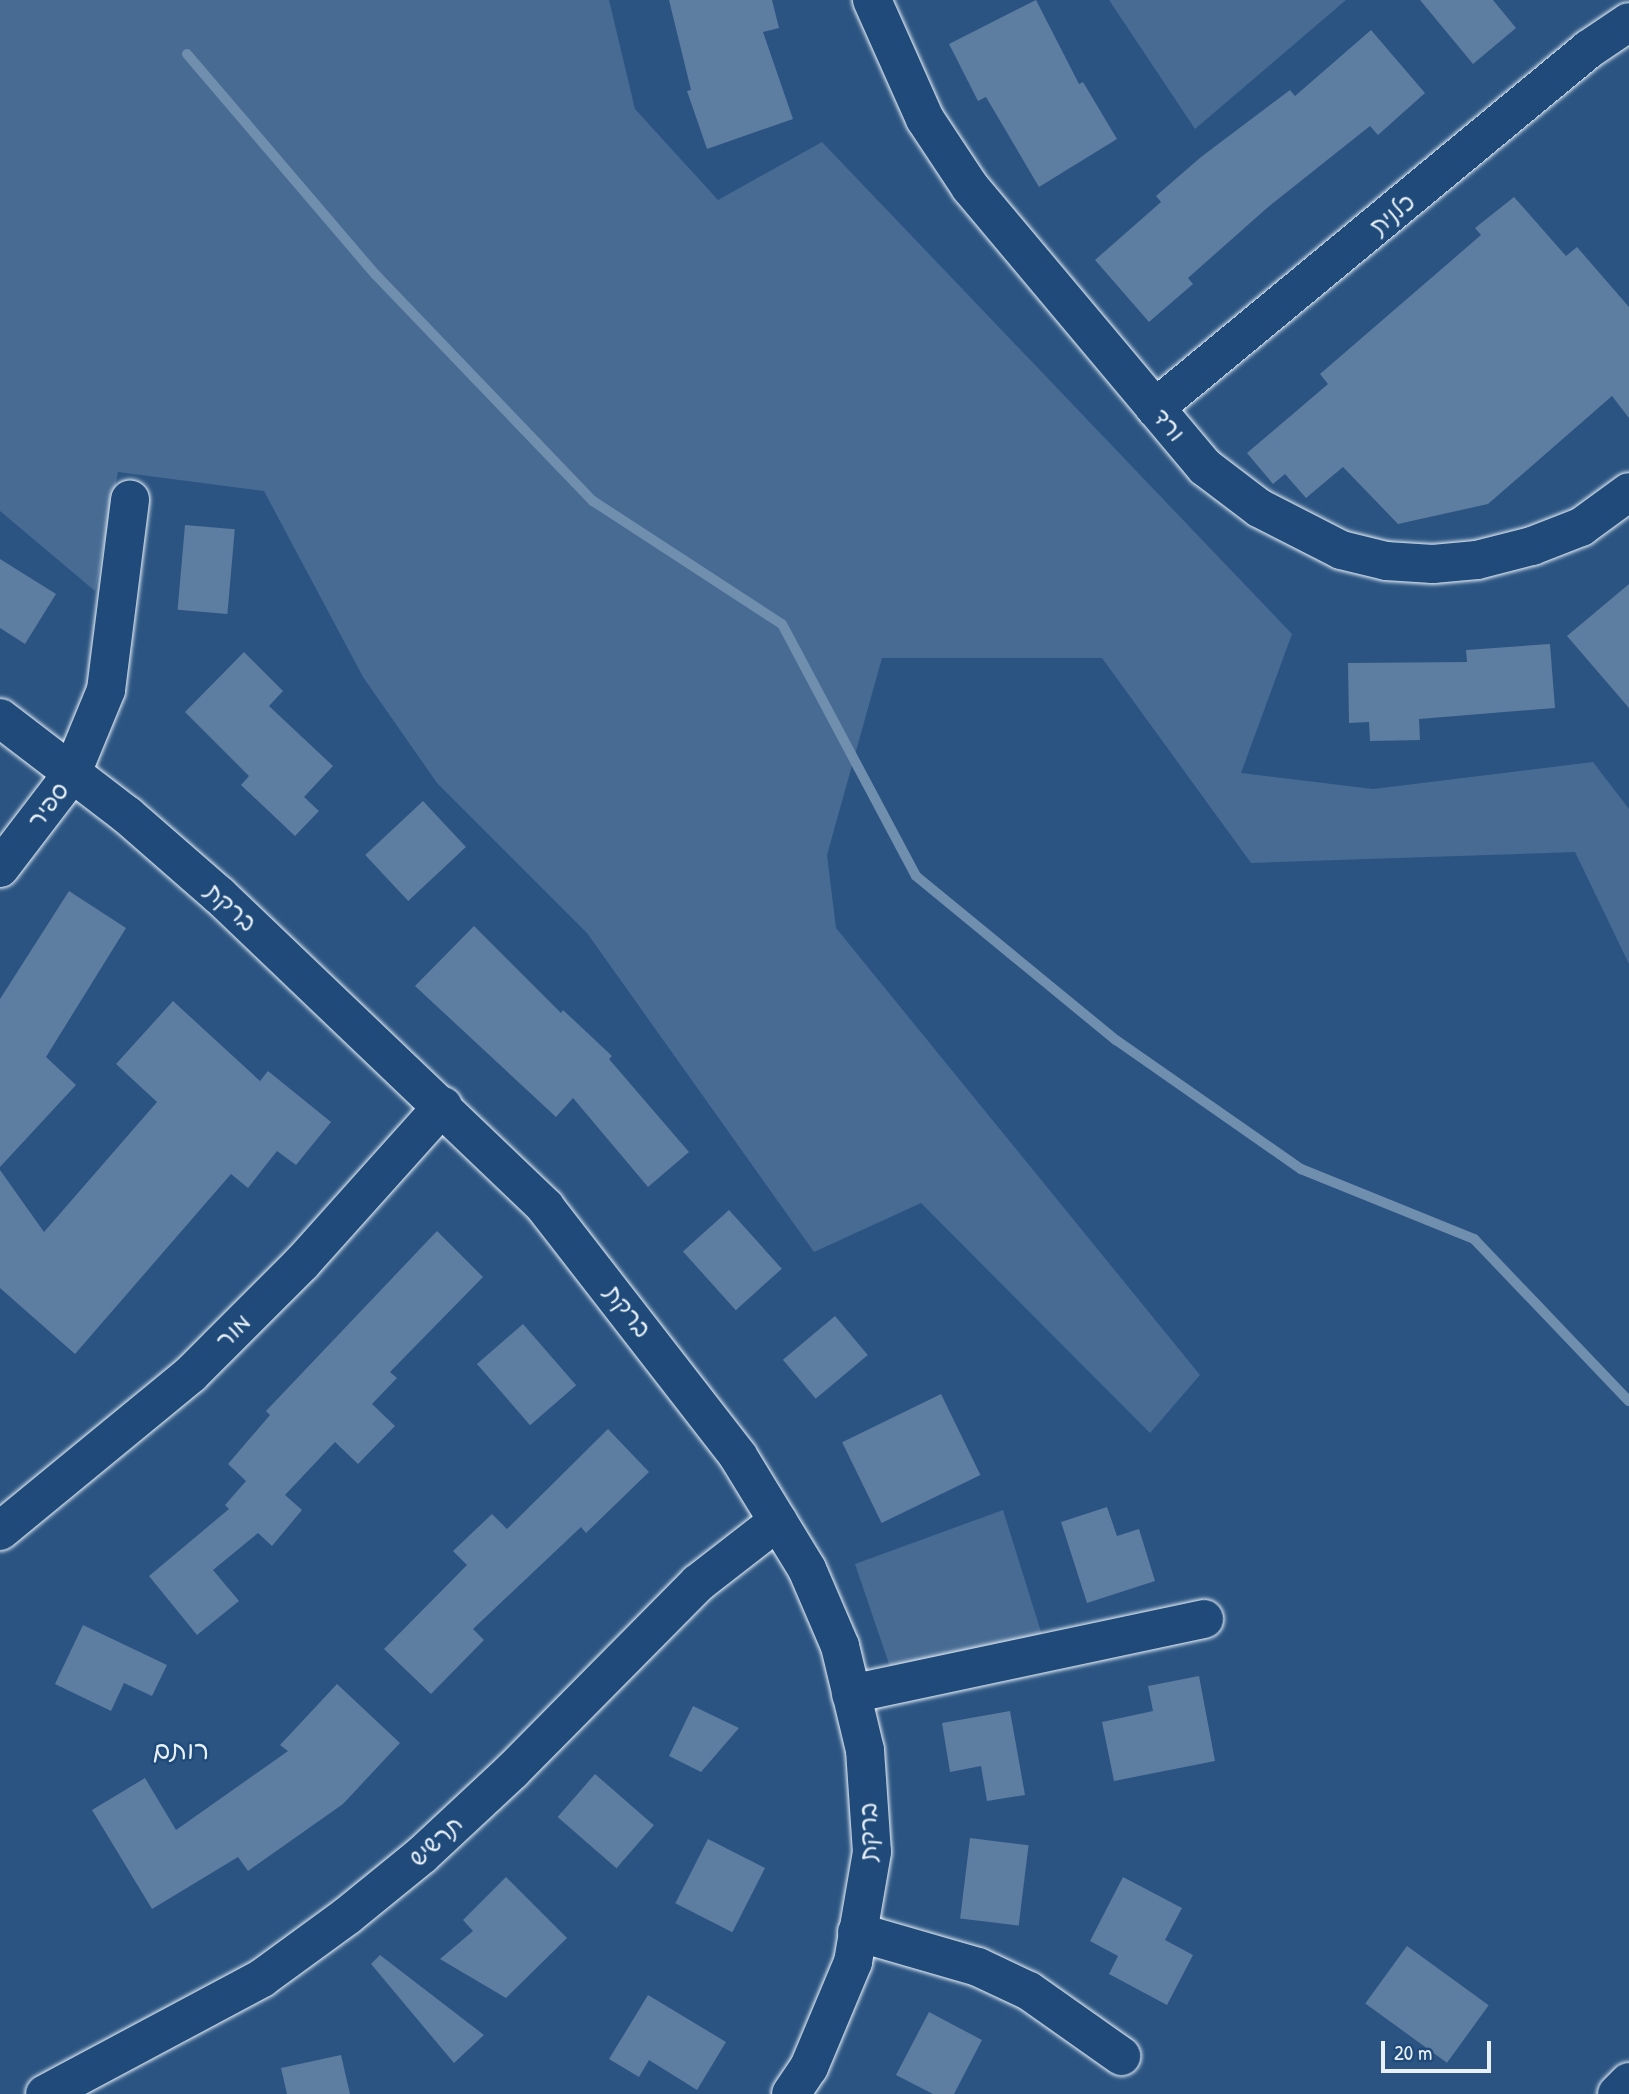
<!DOCTYPE html>
<meta charset="utf-8">
<style>
body{margin:0}
#map{position:relative;width:1629px;height:2094px;overflow:hidden;background:#2b5482;font-family:"Patrick Hand","Playpen Sans Hebrew",sans-serif}
div>[style]{position:absolute}
.green>*{inset:0;background:#476b93}
.stream>*{height:10px;margin:-5px;padding:0 5px;transform-origin:5px;border-radius:5px;background:#708ead}
.building>*{inset:0;background:#5d7da1;transform-origin:0 0}
.roads{filter:drop-shadow(0 0 2px #e8f1f8) drop-shadow(0 0 2px #e8f1f8)}
.minor>*{height:38px;margin:-19px;padding:0 19px;transform-origin:19px;border-radius:19px;background:#1f4a7a}
span{translate:-50% -50%;white-space:nowrap;text-align:center;line-height:1.15;-webkit-text-stroke:5px #1f4a7a;paint-order:stroke}
.street-label{font-size:24px;color:#e8f1f8}
.neighbourhood-label{font-size:26px;color:#e8f1f8}
.scale{position:absolute;left:1381px;top:2041px;width:110px;height:32px;box-sizing:border-box;border:4px solid #e8f1f8;border-top:0;padding-left:9px;font-size:21px;line-height:24px;white-space:nowrap;color:#e8f1f8;-webkit-text-stroke:5px #1f4a7a;paint-order:stroke}
</style>
<div id="map">
<div class="green">
<div style="clip-path:polygon(0 0,609px 0,635px 109px,718px 200px,822px 142px,1292px 634px,1241px 773px,1373px 789px,1593px 762px,1629px 809px,1629px 964px,1575px 852px,1251px 863px,1102px 658px,882px 658px,827px 855px,836px 928px,1200px 1375px,1150px 1433px,921px 1203px,814px 1252px,587px 933px,437px 783px,363px 677px,264px 491px,118px 472px,95px 591px,0 511px)"></div>
<div style="clip-path:polygon(1109px 0,1346px 0,1195px 129px)"></div>
<div style="clip-path:polygon(1003px 1510px,1042px 1635px,890px 1667px,855px 1564px)"></div>
</div>
<div class="stream">
<div style="left:187px;top:54px;width:289px;rotate:49.5deg"></div>
<div style="left:375px;top:274px;width:315px;rotate:46.2deg"></div>
<div style="left:593px;top:501px;width:225px;rotate:33.1deg"></div>
<div style="left:782px;top:624px;width:285px;rotate:62deg"></div>
<div style="left:916px;top:876px;width:259px;rotate:39.4deg"></div>
<div style="left:1116px;top:1040px;width:226px;rotate:34.9deg"></div>
<div style="left:1301px;top:1169px;width:187px;rotate:22deg"></div>
<div style="left:1474px;top:1239px;width:224px;rotate:46.3deg"></div>
</div>
<div class="building">
<div style="clip-path:polygon(669px 0,772px 0,779px 28px,763px 32px,793px 119px,707px 149px,687px 91px,691px 90px)"></div>
<div style="clip-path:polygon(1036px 0,1079px 84px,1083px 82px,1117px 139px,1039px 187px,986px 97px,978px 101px,949px 44px)"></div>
<div style="clip-path:polygon(1420px 0,1493px 0,1516px 28px,1473px 64px)"></div>
<div style="clip-path:polygon(1371px 30px,1425px 93px,1378px 135px,1370px 126px,1267px 208px,1188px 278px,1193px 284px,1149px 322px,1095px 260px,1161px 202px,1156px 196px,1201px 157px,1290px 90px,1295px 96px)"></div>
<div style="clip-path:polygon(1514px 197px,1566px 256px,1577px 247px,1629px 307px,1629px 418px,1612px 396px,1488px 504px,1398px 524px,1343px 467px,1306px 498px,1285px 474px,1273px 484px,1247px 453px,1328px 384px,1320px 374px,1481px 235px,1475px 228px)"></div>
<div style="left:185px;top:525px;width:50px;height:85px;rotate:5deg"></div>
<div style="clip-path:polygon(0 559px,56px 594px,25px 644px,0 628px)"></div>
<div style="clip-path:polygon(1629px 584px,1629px 708px,1567px 636px)"></div>
<div style="clip-path:polygon(1550px 644px,1555px 708px,1419px 719px,1420px 740px,1370px 741px,1369px 722px,1349px 723px,1348px 663px,1467px 662px,1466px 650px)"></div>
<div style="clip-path:polygon(244px 652px,283px 691px,269px 706px,333px 766px,304px 797px,319px 811px,295px 836px,241px 785px,249px 776px,185px 712px)"></div>
<div style="left:423px;top:801px;width:63px;height:79px;rotate:47deg"></div>
<div style="clip-path:polygon(69px 891px,126px 928px,46px 1057px,76px 1085px,0 1167px,0 999px)"></div>
<div style="clip-path:polygon(474px 926px,561px 1013px,563px 1010px,612px 1056px,609px 1059px,689px 1152px,648px 1187px,573px 1098px,556px 1117px,415px 986px)"></div>
<div style="clip-path:polygon(173px 1001px,260px 1081px,268px 1071px,331px 1122px,296px 1165px,277px 1151px,248px 1188px,231px 1174px,75px 1354px,0 1288px,0 1170px,44px 1232px,157px 1102px,116px 1064px)"></div>
<div style="left:729px;top:1210px;width:79px;height:62px;rotate:48deg"></div>
<div style="clip-path:polygon(437px 1231px,483px 1277px,390px 1372px,397px 1378px,372px 1404px,395px 1426px,358px 1464px,335px 1442px,285px 1495px,302px 1510px,272px 1546px,258px 1533px,213px 1570px,239px 1601px,197px 1635px,149px 1576px,229px 1509px,225px 1505px,246px 1481px,228px 1464px,270px 1415px,266px 1411px)"></div>
<div style="left:835px;top:1316px;width:51px;height:68px;rotate:50deg"></div>
<div style="left:523px;top:1324px;width:81px;height:61px;rotate:49deg"></div>
<div style="left:941px;top:1394px;width:90px;height:110px;rotate:64deg"></div>
<div style="clip-path:polygon(608px 1429px,649px 1472px,586px 1533px,581px 1527px,473px 1629px,484px 1640px,431px 1694px,384px 1649px,467px 1565px,453px 1551px,492px 1514px,507px 1529px)"></div>
<div style="clip-path:polygon(1107px 1507px,1117px 1536px,1139px 1529px,1155px 1581px,1087px 1603px,1061px 1522px)"></div>
<div style="clip-path:polygon(83px 1625px,167px 1665px,152px 1696px,124px 1683px,111px 1711px,55px 1684px)"></div>
<div style="clip-path:polygon(1199px 1676px,1215px 1761px,1114px 1781px,1102px 1722px,1153px 1711px,1148px 1686px)"></div>
<div style="clip-path:polygon(337px 1684px,400px 1743px,343px 1804px,248px 1871px,238px 1857px,152px 1909px,92px 1810px,145px 1778px,176px 1830px,288px 1751px,280px 1745px)"></div>
<div style="clip-path:polygon(693px 1706px,739px 1728px,701px 1772px,669px 1756px)"></div>
<div style="clip-path:polygon(1010px 1711px,1025px 1795px,987px 1801px,981px 1766px,950px 1772px,942px 1723px)"></div>
<div style="left:595px;top:1774px;width:78px;height:57px;rotate:41deg"></div>
<div style="left:970px;top:1838px;width:59px;height:81px;rotate:7deg"></div>
<div style="left:708px;top:1839px;width:64px;height:72px;rotate:27deg"></div>
<div style="clip-path:polygon(506px 1877px,567px 1938px,506px 1998px,440px 1959px,473px 1931px,463px 1920px)"></div>
<div style="clip-path:polygon(1123px 1877px,1182px 1908px,1165px 1940px,1193px 1955px,1167px 2005px,1109px 1974px,1118px 1956px,1090px 1941px)"></div>
<div style="left:1407px;top:1946px;width:101px;height:71px;rotate:36deg"></div>
<div style="clip-path:polygon(380px 1955px,484px 2035px,454px 2063px,371px 1964px)"></div>
<div style="clip-path:polygon(648px 1995px,726px 2042px,697px 2090px,649px 2060px,639px 2077px,609px 2059px)"></div>
<div style="clip-path:polygon(929px 2012px,982px 2040px,954px 2094px,933px 2094px,896px 2075px)"></div>
<div style="clip-path:polygon(341px 2055px,350px 2094px,287px 2094px,281px 2068px)"></div>
</div>
<div class="roads">
<div class="minor">
<div style="left:872px;top:0;width:130px;rotate:66deg"></div>
<div style="left:925px;top:119px;width:82px;rotate:56.5deg"></div>
<div style="left:970px;top:187px;width:366px;rotate:50deg"></div>
<div style="left:1205px;top:467px;width:68px;rotate:37.2deg"></div>
<div style="left:1259px;top:508px;width:92px;rotate:27.1deg"></div>
<div style="left:1341px;top:550px;width:46px;rotate:13.7deg"></div>
<div style="left:1386px;top:561px;width:47px;rotate:3.7deg"></div>
<div style="left:1433px;top:564px;width:44px;rotate:-5.2deg"></div>
<div style="left:1477px;top:560px;width:57px;rotate:-14.3deg"></div>
<div style="left:1532px;top:546px;width:53px;rotate:-21.2deg"></div>
<div style="left:1581px;top:527px;width:59px;rotate:-36.1deg"></div>
<div style="left:1155px;top:408px;width:563px;rotate:-39.6deg"></div>
<div style="left:1589px;top:49px;width:48px;rotate:-34deg"></div>
<div style="left:0;top:718px;width:160px;rotate:37.4deg"></div>
<div style="left:127px;top:815px;width:123px;rotate:41.1deg"></div>
<div style="left:220px;top:896px;width:450px;rotate:43.7deg"></div>
<div style="left:545px;top:1207px;width:315px;rotate:52.2deg"></div>
<div style="left:738px;top:1456px;width:132px;rotate:58.6deg"></div>
<div style="left:807px;top:1569px;width:84px;rotate:66.8deg"></div>
<div style="left:840px;top:1646px;width:107px;rotate:76.5deg"></div>
<div style="left:865px;top:1750px;width:102px;rotate:86.1deg"></div>
<div style="left:872px;top:1852px;width:112px;rotate:99.8deg"></div>
<div style="left:853px;top:1962px;width:114px;rotate:112.7deg"></div>
<div style="left:809px;top:2067px;width:32px;rotate:124deg"></div>
<div style="left:0;top:868px;width:117px;rotate:-52.6deg"></div>
<div style="left:71px;top:775px;width:92px;rotate:-67.6deg"></div>
<div style="left:106px;top:690px;width:192px;rotate:-82.8deg"></div>
<div style="left:0;top:1531px;width:247px;rotate:-39.4deg"></div>
<div style="left:191px;top:1374px;width:157px;rotate:-45deg"></div>
<div style="left:302px;top:1263px;width:211px;rotate:-48.1deg"></div>
<div style="left:851px;top:1694px;width:361px;rotate:-12deg"></div>
<div style="left:857px;top:1932px;width:126px;rotate:16.1deg"></div>
<div style="left:978px;top:1967px;width:56px;rotate:25.2deg"></div>
<div style="left:1029px;top:1991px;width:113px;rotate:35.2deg"></div>
<div style="left:45px;top:2094px;width:246px;rotate:-28.1deg"></div>
<div style="left:262px;top:1978px;width:105px;rotate:-36.1deg"></div>
<div style="left:347px;top:1916px;width:97px;rotate:-39.1deg"></div>
<div style="left:422px;top:1855px;width:123px;rotate:-43deg"></div>
<div style="left:512px;top:1771px;width:264px;rotate:-45.3deg"></div>
<div style="left:698px;top:1583px;width:101px;rotate:-37.8deg"></div>
<div style="left:1617px;top:2094px;width:17px;rotate:-45deg"></div>
</div>
</div>
<div class="street-label">
<span style="left:1392px;top:214px;rotate:-39deg">כלנית</span>
<span style="left:1169px;top:425px;rotate:50deg">ורד</span>
<span style="left:48px;top:805px;rotate:-53deg">ספיר</span>
<span style="left:231px;top:907px;rotate:42deg">ברקת</span>
<span style="left:628px;top:1311px;rotate:52deg">ברקת</span>
<span style="left:233px;top:1331px;rotate:-45deg">מור</span>
<span style="left:868px;top:1832px;rotate:-90deg">ברקת</span>
<span style="left:436px;top:1841px;rotate:-42deg">תרשיש</span>
</div>
<div class="neighbourhood-label">
<span style="left:181px;top:1750px">רותם</span>
</div>
<div class="scale">20 m</div>
</div>
